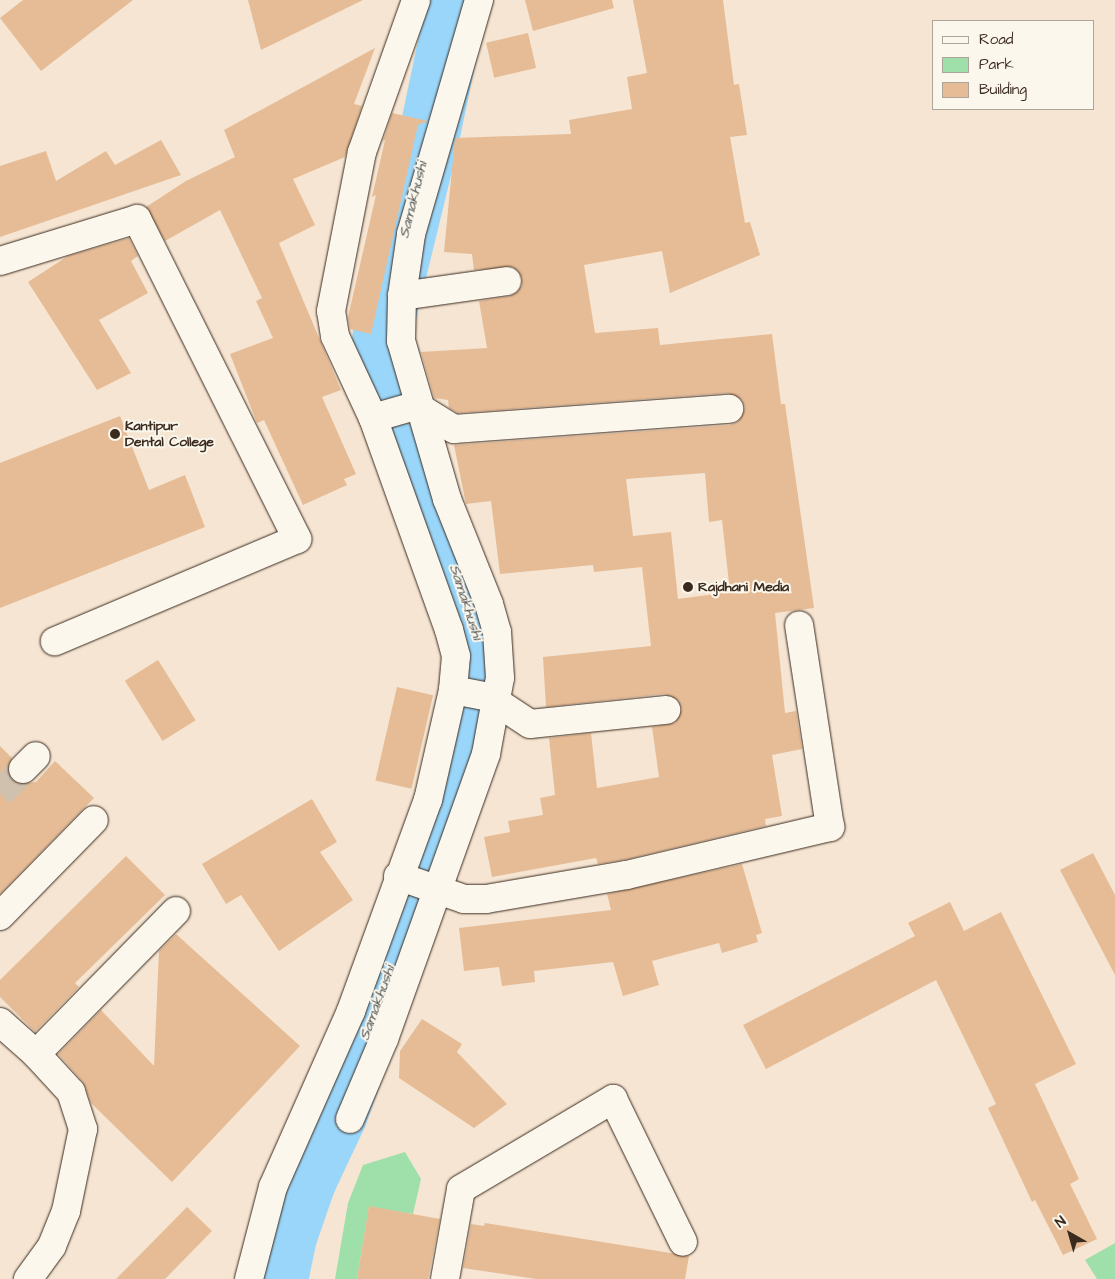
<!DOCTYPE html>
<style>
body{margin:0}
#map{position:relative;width:1115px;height:1279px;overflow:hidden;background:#f5e5d2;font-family:"Architects Daughter",sans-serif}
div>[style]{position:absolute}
.green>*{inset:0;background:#9fe0aa}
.river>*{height:61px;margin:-30.5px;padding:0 30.5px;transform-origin:30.5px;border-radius:30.5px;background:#99d6fa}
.building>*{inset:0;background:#e6bc96;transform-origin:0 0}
.minor-tunnel>*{height:28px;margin-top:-14px;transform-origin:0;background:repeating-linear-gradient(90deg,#d0c0ae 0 28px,transparent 0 42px)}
.roads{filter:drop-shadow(0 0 1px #3b2a1e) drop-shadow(0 0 1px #3b2a1e)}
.minor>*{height:28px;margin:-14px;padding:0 14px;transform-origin:14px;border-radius:14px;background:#fbf7ec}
.dots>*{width:14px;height:14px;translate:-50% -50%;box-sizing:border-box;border:2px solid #fbf7ec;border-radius:50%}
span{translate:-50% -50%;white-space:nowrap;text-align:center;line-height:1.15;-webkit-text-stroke:4px #fbf7ec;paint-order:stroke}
.poi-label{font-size:14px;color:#3b2a1e;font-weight:700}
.left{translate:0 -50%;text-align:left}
.water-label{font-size:15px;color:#525555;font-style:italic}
.legend{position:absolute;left:932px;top:20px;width:162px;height:90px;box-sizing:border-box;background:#fbf7ec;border:1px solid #aea59a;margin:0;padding:6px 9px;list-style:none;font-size:15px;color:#3b2a1e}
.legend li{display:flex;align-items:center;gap:10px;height:25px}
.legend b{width:25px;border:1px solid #aea59a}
.north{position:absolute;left:1045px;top:1209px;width:50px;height:50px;-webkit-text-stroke:4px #fbf7ec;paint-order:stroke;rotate:322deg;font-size:14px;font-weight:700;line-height:20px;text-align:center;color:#3b2a1e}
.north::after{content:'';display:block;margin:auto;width:18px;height:22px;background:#3b2a1e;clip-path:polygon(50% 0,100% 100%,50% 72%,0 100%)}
</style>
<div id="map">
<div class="green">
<div style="clip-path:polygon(405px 1152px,421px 1179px,413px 1214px,369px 1207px,357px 1279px,335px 1279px,348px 1203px,363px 1165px)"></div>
<div style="clip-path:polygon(1115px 1243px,1115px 1279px,1097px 1279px,1085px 1260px)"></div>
</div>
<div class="river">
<div style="left:277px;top:1279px;width:44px;rotate:-78.2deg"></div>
<div style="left:286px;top:1236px;width:58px;rotate:-70.9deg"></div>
<div style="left:305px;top:1181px;width:73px;rotate:-64.8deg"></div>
<div style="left:336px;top:1115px;width:276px;rotate:-69.9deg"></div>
<div style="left:431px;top:856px;width:147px;rotate:-73deg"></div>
<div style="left:474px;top:715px;width:51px;rotate:-80.9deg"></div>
<div style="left:482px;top:665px;width:30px;rotate:-96deg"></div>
<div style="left:479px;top:635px;width:250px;rotate:-110.1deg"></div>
<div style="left:393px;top:400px;width:44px;rotate:-105.9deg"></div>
<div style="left:381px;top:358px;width:39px;rotate:-86deg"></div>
<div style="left:384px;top:319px;width:190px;rotate:-76.3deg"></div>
<div style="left:429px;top:134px;width:137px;rotate:-78.2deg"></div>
</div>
<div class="building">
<div style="clip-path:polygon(23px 0,133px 0,41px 71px,0 18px)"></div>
<div style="clip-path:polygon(248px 0,363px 0,261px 50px)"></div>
<div style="clip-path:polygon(525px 0,612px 0,614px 8px,533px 31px)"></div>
<div style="clip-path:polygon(evenodd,633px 0,723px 0,734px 85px,739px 84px,747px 135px,730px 137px,745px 223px,750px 222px,760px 255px,670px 293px,662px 251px,584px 265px,595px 333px,658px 328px,660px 345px,772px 334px,781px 404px,785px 404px,814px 608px,775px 613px,785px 713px,796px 711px,802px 749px,772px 755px,782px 816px,765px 819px,766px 826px,624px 860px,598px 864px,596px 858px,492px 877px,484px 837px,510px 832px,508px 821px,543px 815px,540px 798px,555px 795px,549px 738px,591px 733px,597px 788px,659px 777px,652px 727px,675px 723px,682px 709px,678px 700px,664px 694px,546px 707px,543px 657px,651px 646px,642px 567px,594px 572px,593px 565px,500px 574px,491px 501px,466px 504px,454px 445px,730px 425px,738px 422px,745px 408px,742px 400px,728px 393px,458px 413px,449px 408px,448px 400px,434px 398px,421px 352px,487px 348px,479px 301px,510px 296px,522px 286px,522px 278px,513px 267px,474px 270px,472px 254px,444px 252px,455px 138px,571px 134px,569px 120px,632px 109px,627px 77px,647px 73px,633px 0,705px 473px,709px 522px,722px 520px,730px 592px,678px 599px,671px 532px,633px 536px,626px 479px,705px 473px)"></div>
<div style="left:528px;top:33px;width:36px;height:43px;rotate:77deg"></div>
<div style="clip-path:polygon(375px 48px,354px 104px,362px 106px,345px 157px,293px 179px,315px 225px,279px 243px,341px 390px,322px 397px,356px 474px,344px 479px,347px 485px,303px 505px,264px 420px,257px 423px,230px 354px,273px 338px,256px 301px,262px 298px,220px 210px,165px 241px,146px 207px,186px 181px,235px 157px,224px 130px)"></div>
<div style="clip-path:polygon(392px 113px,428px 121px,418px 125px,371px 334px,350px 329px,348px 317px,376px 195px,372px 197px,385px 140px,383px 141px)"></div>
<div style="clip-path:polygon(161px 140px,181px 175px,0 237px,0 166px,46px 151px,56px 181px,106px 151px,115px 165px)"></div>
<div style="clip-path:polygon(129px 238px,138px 256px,131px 261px,148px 293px,99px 320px,131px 373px,97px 390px,28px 282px,68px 256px)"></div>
<div style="clip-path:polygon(120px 416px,149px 490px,185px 475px,205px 527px,0 608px,0 463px)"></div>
<div style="left:158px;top:660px;width:71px;height:39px;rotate:58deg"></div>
<div style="left:397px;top:687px;width:37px;height:96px;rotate:13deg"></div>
<div style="clip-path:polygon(0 746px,12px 758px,8px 773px,18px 784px,36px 782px,55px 761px,94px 798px,0 894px)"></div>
<div style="clip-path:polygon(312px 799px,337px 842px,320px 852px,353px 900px,279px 951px,241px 895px,226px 904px,202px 864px)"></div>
<div style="clip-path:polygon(1093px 853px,1115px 895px,1115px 975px,1060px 870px)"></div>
<div style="clip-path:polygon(126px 856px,165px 895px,75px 983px,79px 987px,35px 1032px,0 997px,0 980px)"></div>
<div style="clip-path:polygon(742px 864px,762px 933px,756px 935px,758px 942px,722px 953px,719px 943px,652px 961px,659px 985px,623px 996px,613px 962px,534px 971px,535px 982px,502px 986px,499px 967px,464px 971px,459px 928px,611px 910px,607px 894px)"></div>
<div style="clip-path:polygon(950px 902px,964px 931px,1001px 912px,1076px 1064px,1035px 1084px,1079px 1179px,1070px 1184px,1097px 1239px,1063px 1255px,1035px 1200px,1032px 1202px,988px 1108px,996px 1104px,936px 980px,766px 1069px,743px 1025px,915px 936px,908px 923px)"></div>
<div style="clip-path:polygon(176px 934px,300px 1046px,172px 1182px,91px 1103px,83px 1082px,58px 1054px,101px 1010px,154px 1066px,159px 951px)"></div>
<div style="clip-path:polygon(422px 1019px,462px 1044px,457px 1052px,507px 1104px,474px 1128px,399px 1078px,400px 1051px)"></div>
<div style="clip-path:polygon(369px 1206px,440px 1219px,428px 1279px,357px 1279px)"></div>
<div style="clip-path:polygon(187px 1207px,212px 1231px,165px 1279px,116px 1279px)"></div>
<div style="clip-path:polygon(485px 1223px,689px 1256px,685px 1279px,536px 1279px,463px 1268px,471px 1224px,484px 1226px)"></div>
</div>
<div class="minor-tunnel">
<div style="left:0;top:794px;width:34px;rotate:-47deg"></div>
</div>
<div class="roads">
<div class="minor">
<div style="left:0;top:261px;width:143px;rotate:-17deg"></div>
<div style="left:137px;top:219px;width:358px;rotate:63.4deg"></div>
<div style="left:297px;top:539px;width:263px;rotate:157.1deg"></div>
<div style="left:402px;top:296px;width:106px;rotate:-8.1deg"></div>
<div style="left:373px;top:418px;width:40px;rotate:-16deg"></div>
<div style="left:411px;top:407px;width:9px;rotate:6deg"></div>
<div style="left:420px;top:408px;width:40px;rotate:32deg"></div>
<div style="left:454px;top:429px;width:276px;rotate:-4.2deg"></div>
<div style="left:453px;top:690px;width:37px;rotate:11deg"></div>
<div style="left:489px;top:697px;width:49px;rotate:33.4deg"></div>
<div style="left:530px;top:724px;width:137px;rotate:-5.9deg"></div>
<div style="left:23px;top:769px;width:18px;rotate:-45deg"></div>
<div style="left:398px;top:876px;width:70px;rotate:19.2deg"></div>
<div style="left:464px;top:899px;width:22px"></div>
<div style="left:486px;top:899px;width:143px;rotate:-9.7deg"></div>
<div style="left:627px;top:875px;width:209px;rotate:-13.3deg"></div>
<div style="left:830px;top:827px;width:204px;rotate:-98.7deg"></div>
<div style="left:0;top:916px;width:134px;rotate:-45.6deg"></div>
<div style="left:0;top:1022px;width:48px;rotate:41.6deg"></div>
<div style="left:36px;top:1054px;width:52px;rotate:47.4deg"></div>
<div style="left:71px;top:1092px;width:39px;rotate:72deg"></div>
<div style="left:83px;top:1129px;width:84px;rotate:101.7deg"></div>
<div style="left:66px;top:1211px;width:38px;rotate:112deg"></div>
<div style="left:52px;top:1246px;width:41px;rotate:126deg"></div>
<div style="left:36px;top:1054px;width:200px;rotate:-45.6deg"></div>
<div style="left:350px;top:1119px;width:87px;rotate:-67deg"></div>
<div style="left:384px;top:1039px;width:303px;rotate:-70.3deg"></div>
<div style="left:486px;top:754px;width:77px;rotate:-79.6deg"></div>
<div style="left:500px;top:678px;width:46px;rotate:-93.7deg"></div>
<div style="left:497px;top:632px;width:29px;rotate:-106deg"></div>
<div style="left:489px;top:604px;width:113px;rotate:-111.8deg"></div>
<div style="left:447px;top:499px;width:165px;rotate:-106.2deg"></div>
<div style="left:401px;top:341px;width:45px;rotate:-88.7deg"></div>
<div style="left:402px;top:296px;width:63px;rotate:-81.7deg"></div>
<div style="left:411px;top:234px;width:244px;rotate:-73.8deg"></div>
<div style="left:249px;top:1279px;width:95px;rotate:-75.4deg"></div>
<div style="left:273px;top:1187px;width:193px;rotate:-66.1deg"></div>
<div style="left:351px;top:1011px;width:225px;rotate:-70deg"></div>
<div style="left:428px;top:800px;width:113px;rotate:-77.2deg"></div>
<div style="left:453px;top:690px;width:34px;rotate:-85deg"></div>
<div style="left:456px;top:656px;width:27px;rotate:-105deg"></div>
<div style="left:449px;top:630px;width:225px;rotate:-109.7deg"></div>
<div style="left:373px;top:418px;width:90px;rotate:-114.9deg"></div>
<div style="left:335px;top:336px;width:25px;rotate:-99deg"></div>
<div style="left:331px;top:311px;width:162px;rotate:-79deg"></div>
<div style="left:362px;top:152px;width:161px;rotate:-70.4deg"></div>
<div style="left:445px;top:1279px;width:91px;rotate:-79.9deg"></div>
<div style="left:461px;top:1189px;width:177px;rotate:-30.6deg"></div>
<div style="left:613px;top:1099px;width:159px;rotate:63.9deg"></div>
</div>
</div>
<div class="dots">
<div style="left:115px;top:434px;background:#3b2a1e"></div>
<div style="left:688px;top:587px;background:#3b2a1e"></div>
</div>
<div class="poi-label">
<span class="left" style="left:125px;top:434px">Kantipur<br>Dental College</span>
<span class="left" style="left:698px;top:587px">Rajdhani Media</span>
</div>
<div class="water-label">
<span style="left:413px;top:200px;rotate:-76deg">Samakhushi</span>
<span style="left:466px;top:602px;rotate:72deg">Samakhushi</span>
<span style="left:377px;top:1003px;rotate:-70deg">Samakhushi</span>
</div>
<ul class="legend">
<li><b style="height:6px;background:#fbf7ec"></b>Road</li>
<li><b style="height:14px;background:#9fe0aa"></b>Park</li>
<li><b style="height:14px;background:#e6bc96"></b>Building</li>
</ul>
<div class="north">N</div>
</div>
